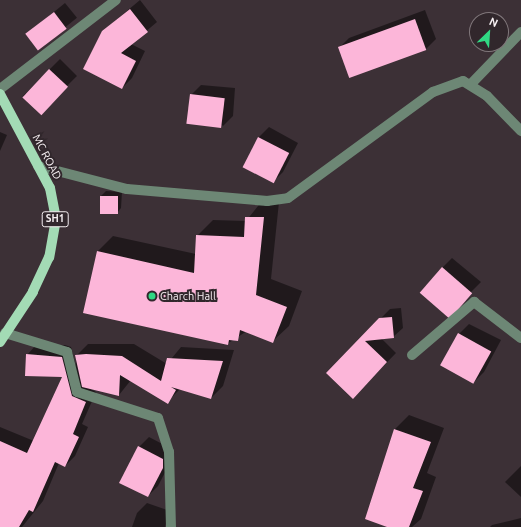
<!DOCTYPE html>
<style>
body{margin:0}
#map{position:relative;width:521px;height:527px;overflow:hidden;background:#3c3036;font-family:Ubuntu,sans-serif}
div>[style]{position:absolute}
.shadow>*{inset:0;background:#0007;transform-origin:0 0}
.building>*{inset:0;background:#fcb6d9;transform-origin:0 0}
.minor>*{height:10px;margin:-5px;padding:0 5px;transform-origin:5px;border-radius:5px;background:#6d8775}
.major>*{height:10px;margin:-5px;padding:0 5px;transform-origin:5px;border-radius:5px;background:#a3dbb5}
.dots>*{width:11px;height:11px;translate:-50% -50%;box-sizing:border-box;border:2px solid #31272c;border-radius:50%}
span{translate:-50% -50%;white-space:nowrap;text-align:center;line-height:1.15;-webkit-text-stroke:4px #31272c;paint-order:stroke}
.shield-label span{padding:1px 3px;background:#31272c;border:1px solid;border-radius:3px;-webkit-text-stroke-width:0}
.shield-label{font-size:10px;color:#f6eff2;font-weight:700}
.street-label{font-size:11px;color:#f6eff2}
.poi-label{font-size:11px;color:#f6eff2}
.left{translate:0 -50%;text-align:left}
.north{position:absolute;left:469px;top:12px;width:40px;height:40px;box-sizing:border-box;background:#31272c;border:1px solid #80777b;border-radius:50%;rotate:25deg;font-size:11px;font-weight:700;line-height:16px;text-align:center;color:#f6eff2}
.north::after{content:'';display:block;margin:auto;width:14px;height:18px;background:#30d883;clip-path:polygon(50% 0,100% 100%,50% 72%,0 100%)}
</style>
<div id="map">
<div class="shadow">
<div style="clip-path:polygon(140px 0,157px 22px,131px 44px,145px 51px,132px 78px,122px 88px,103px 31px)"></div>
<div style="left:65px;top:3px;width:19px;height:50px;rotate:51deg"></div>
<div style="clip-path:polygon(425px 10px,436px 39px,426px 49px,350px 77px,339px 48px,349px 38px)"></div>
<div style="left:60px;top:59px;width:24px;height:52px;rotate:45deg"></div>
<div style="clip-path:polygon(201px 85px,235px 88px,233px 116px,223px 126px,191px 95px)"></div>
<div style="clip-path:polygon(269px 127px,298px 143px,283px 172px,273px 182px,244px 166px,259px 137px)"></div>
<div style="clip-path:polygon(0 132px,7px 135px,0 151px)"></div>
<div style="clip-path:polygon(106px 191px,122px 192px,121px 208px,117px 213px,100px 213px,101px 196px)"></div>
<div style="clip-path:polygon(262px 201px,279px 202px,271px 279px,302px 291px,289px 326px,273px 341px,247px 331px,227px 344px,97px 252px,113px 236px,196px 254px,197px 236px,213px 220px,246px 221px)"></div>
<div style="clip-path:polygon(452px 258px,481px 282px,448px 315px,442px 268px)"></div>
<div style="clip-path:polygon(401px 308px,403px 328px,393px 337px,381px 338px,396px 353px,362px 388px,327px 373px,390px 309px)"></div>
<div style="clip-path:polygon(469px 324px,501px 340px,484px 372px,474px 382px,459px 334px)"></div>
<div style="clip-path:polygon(88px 344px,134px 344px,167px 364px,181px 347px,234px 350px,223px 386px,211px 398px,180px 389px,167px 402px,131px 380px,119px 395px,87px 387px,96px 392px,82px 424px,88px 427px,75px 456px,65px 466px,59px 463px,43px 501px,22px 527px,0 527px,0 427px,34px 441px,64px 376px,27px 355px,36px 345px,65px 345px,71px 347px,76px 367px,76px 356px)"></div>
<div style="clip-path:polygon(409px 415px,444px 428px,427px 473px,436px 477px,421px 519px,412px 527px,390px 527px,366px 518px,395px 429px)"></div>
<div style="clip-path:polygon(149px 437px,172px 449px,173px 457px,158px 486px,148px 496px,139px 447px)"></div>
<div style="clip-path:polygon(521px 466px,521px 497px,505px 482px)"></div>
<div style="clip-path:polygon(147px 503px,170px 511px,165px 527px,132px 527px,137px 513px)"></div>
<div style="clip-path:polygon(521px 518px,521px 527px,490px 527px,492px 525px)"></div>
</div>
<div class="building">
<div style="clip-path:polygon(130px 9px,148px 32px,121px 53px,136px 61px,122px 89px,83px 69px,102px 31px)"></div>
<div style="left:54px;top:12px;width:21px;height:36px;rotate:53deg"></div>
<div style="left:415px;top:19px;width:33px;height:82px;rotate:70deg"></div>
<div style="left:49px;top:69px;width:26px;height:39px;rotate:43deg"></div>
<div style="left:190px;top:94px;width:35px;height:30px;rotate:7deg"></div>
<div style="left:258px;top:137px;width:35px;height:34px;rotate:27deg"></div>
<div style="left:100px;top:196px;width:18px;height:18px"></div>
<div style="clip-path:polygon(245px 217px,264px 217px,256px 295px,287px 307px,273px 343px,240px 330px,238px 341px,229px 340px,228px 345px,83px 313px,97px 251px,194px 273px,196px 235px,244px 237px)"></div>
<div style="left:442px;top:267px;width:40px;height:34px;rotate:41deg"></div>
<div style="clip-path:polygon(392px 317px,394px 338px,365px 341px,387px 362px,353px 399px,326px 373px,379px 318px)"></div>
<div style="left:458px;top:333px;width:38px;height:37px;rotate:29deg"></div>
<div style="clip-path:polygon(26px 354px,62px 357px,72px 396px,86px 402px,73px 434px,79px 437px,65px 467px,55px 462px,33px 512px,29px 510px,19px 527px,0 527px,0 441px,27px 453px,62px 377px,25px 376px)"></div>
<div style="clip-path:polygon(86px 354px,122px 356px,161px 381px,167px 358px,223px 361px,211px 399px,171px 387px,176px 390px,168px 404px,120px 375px,119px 396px,82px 387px,75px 355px)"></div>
<div style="clip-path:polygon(394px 429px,431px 442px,413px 488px,423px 491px,409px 527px,387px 527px,365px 519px)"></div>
<div style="clip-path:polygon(138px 446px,163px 459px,163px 468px,148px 497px,119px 483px)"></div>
</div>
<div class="minor">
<div style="left:471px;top:84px;width:72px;rotate:-46.1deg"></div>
<div style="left:0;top:89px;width:146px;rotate:-37.5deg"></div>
<div style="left:38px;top:166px;width:92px;rotate:14.5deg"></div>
<div style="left:127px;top:189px;width:141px;rotate:4.9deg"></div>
<div style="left:267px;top:201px;width:21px;rotate:-8deg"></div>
<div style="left:288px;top:198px;width:180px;rotate:-36.2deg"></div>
<div style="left:433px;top:92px;width:32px;rotate:-20deg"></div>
<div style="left:463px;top:81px;width:28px;rotate:32deg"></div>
<div style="left:487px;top:96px;width:49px;rotate:45.8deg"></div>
<div style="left:5px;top:333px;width:65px;rotate:17deg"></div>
<div style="left:67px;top:352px;width:41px;rotate:76deg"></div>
<div style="left:77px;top:392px;width:85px;rotate:17.8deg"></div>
<div style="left:158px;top:418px;width:36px;rotate:72deg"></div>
<div style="left:169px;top:452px;width:75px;rotate:88.5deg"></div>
<div style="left:412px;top:355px;width:82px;rotate:-40.5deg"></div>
<div style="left:474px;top:302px;width:59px;rotate:37.5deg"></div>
</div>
<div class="major">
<div style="left:0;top:94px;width:106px;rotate:62deg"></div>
<div style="left:50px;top:188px;width:32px;rotate:79deg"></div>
<div style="left:56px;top:219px;width:39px;rotate:100deg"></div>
<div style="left:49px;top:257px;width:38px;rotate:115deg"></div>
<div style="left:33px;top:292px;width:60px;rotate:123.4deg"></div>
</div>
<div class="dots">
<div style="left:152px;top:296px;background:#30d883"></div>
</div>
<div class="shield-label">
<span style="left:55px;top:219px">SH1</span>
</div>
<div class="street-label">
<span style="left:47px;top:157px;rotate:62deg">MC ROAD</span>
</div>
<div class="poi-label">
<span class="left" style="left:160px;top:296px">Charch Hall</span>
</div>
<div class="north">N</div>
</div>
